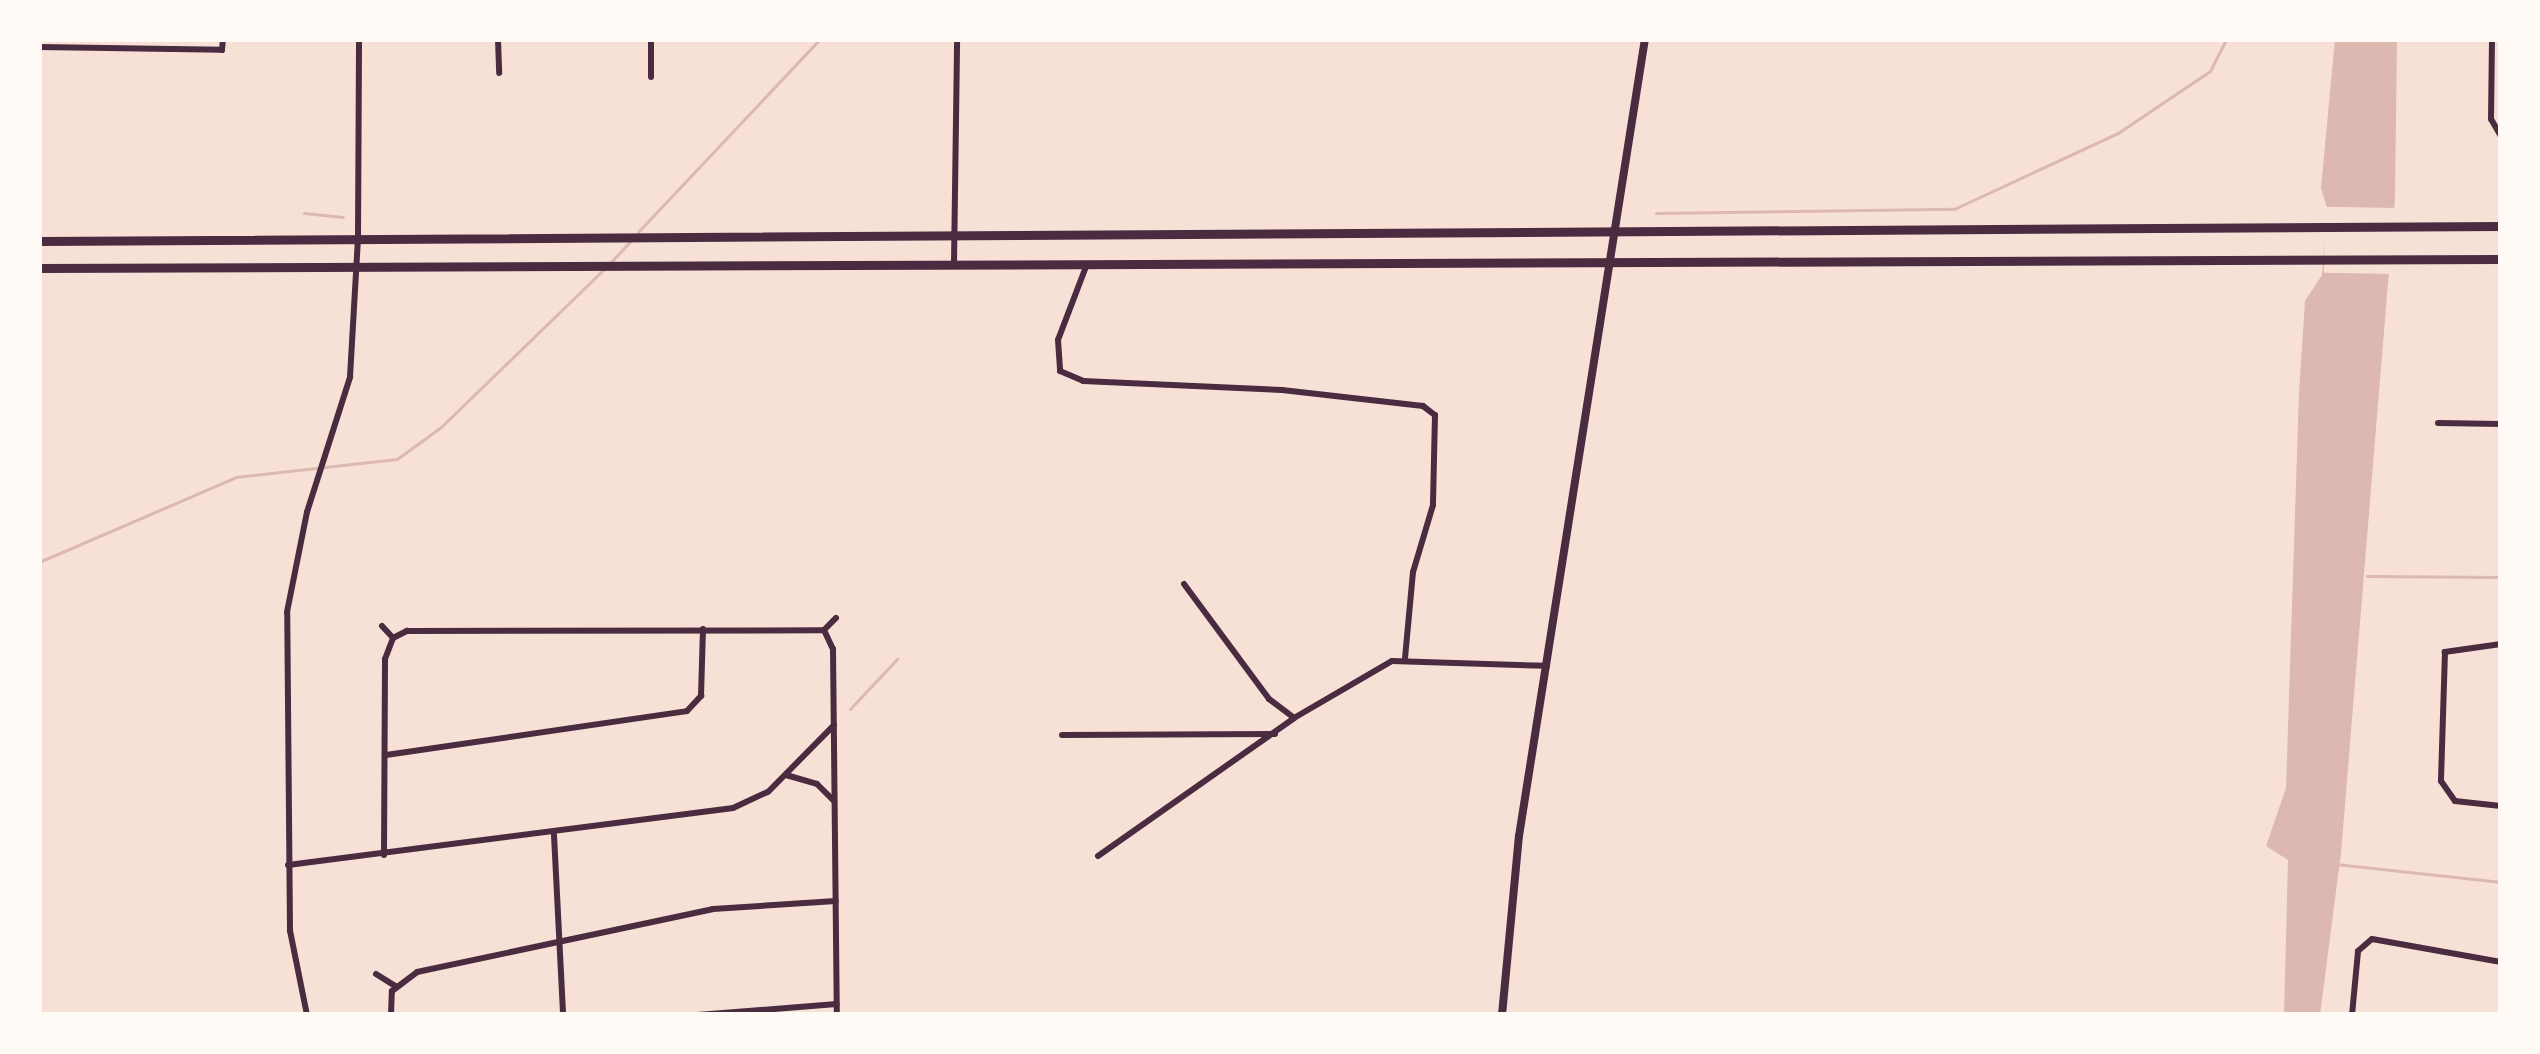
<!DOCTYPE html>
<style>
body{margin:0}
#map{position:relative;width:2540px;height:1054px;overflow:hidden;background:#f7e1d7;font-family:Bitter,serif}
div>[style]{position:absolute}
.water>*{inset:0;background:#dcb8b0}
.pier>*{inset:0;background:#f7e1d7;transform-origin:0 0}
.stream>*{height:3px;margin:-1.5px;padding:0 1.5px;transform-origin:1.5px;border-radius:1.5px;background:#dcb8b0}
.minor>*{height:6px;margin:-3px;padding:0 3px;transform-origin:3px;border-radius:3px;background:#4a2c40}
.tertiary>*{height:6px;margin:-3px;padding:0 3px;transform-origin:3px;border-radius:3px;background:#4a2c40}
.secondary>*{height:8px;margin:-4px;padding:0 4px;transform-origin:4px;border-radius:4px;background:#4a2c40}
.primary>*{height:9px;margin:-4.5px;padding:0 4.5px;transform-origin:4.5px;border-radius:4.5px;background:#4a2c40}
span{translate:-50% -50%;white-space:nowrap;text-align:center;line-height:1.15;-webkit-text-stroke:12px #fffaf5;paint-order:stroke}
.frame{position:absolute;inset:0;border:42px solid #fffaf5;pointer-events:none}
</style>
<div id="map">
<div class="water">
<div style="clip-path:polygon(2335px 39px,2397px 39px,2395px 198px,2341px 853px,2320px 1015px,2284px 1015px,2288px 860px,2266px 846px,2286px 788px,2299px 392px,2305px 301px,2322px 275px,2327px 208px,2321px 188px)"></div>
</div>
<div class="pier">
<div style="left:2396px;top:208px;width:66px;height:71px;rotate:91deg"></div>
</div>
<div class="stream">
<div style="left:304px;top:213px;width:39px;rotate:6deg"></div>
<div style="left:1656px;top:213px;width:298px;rotate:-0.8deg"></div>
<div style="left:1954px;top:209px;width:181px;rotate:-24.9deg"></div>
<div style="left:2118px;top:133px;width:111px;rotate:-34deg"></div>
<div style="left:2210px;top:71px;width:36px;rotate:-63deg"></div>
<div style="left:638px;top:232px;width:265px;rotate:-46.7deg"></div>
<div style="left:610px;top:263px;width:33px;rotate:-47deg"></div>
<div style="left:39px;top:562px;width:215px;rotate:-23.3deg"></div>
<div style="left:236px;top:477px;width:162px;rotate:-6.4deg"></div>
<div style="left:397px;top:459px;width:54px;rotate:-36deg"></div>
<div style="left:441px;top:427px;width:226px;rotate:-44.1deg"></div>
<div style="left:2367px;top:576px;width:134px;rotate:0.4deg"></div>
<div style="left:850px;top:709px;width:69px;rotate:-46.8deg"></div>
<div style="left:2336px;top:864px;width:166px;rotate:6.2deg"></div>
</div>
<div class="minor">
<div style="left:498px;top:39px;width:34px;rotate:88deg"></div>
<div style="left:651px;top:39px;width:38px;rotate:90deg"></div>
<div style="left:2492px;top:39px;width:80px;rotate:90.7deg"></div>
<div style="left:2491px;top:119px;width:20px;rotate:60deg"></div>
<div style="left:39px;top:47px;width:183px;rotate:0.9deg"></div>
<div style="left:222px;top:50px;width:11px;rotate:-85deg"></div>
<div style="left:358px;top:238px;width:199px;rotate:-89.7deg"></div>
<div style="left:1087px;top:264px;width:81px;rotate:110.9deg"></div>
<div style="left:1058px;top:340px;width:31px;rotate:86deg"></div>
<div style="left:1060px;top:371px;width:25px;rotate:23deg"></div>
<div style="left:1083px;top:381px;width:199px;rotate:2.6deg"></div>
<div style="left:1282px;top:390px;width:142px;rotate:6.5deg"></div>
<div style="left:1423px;top:406px;width:15px;rotate:37deg"></div>
<div style="left:1435px;top:415px;width:90px;rotate:91.3deg"></div>
<div style="left:1433px;top:505px;width:70px;rotate:106.6deg"></div>
<div style="left:1413px;top:572px;width:86px;rotate:95.3deg"></div>
<div style="left:2438px;top:423px;width:63px;rotate:0.9deg"></div>
<div style="left:1184px;top:584px;width:143px;rotate:53.5deg"></div>
<div style="left:1269px;top:699px;width:31px;rotate:37deg"></div>
<div style="left:382px;top:626px;width:16px;rotate:47deg"></div>
<div style="left:824px;top:630px;width:21px;rotate:65deg"></div>
<div style="left:833px;top:649px;width:366px;rotate:89.4deg"></div>
<div style="left:824px;top:630px;width:17px;rotate:-45deg"></div>
<div style="left:393px;top:638px;width:16px;rotate:-27deg"></div>
<div style="left:407px;top:631px;width:417px;rotate:-0.1deg"></div>
<div style="left:2501px;top:644px;width:57px;rotate:171.9deg"></div>
<div style="left:2445px;top:652px;width:129px;rotate:91.8deg"></div>
<div style="left:2441px;top:781px;width:24px;rotate:55deg"></div>
<div style="left:2455px;top:801px;width:46px;rotate:6.2deg"></div>
<div style="left:1062px;top:735px;width:213px;rotate:-0.3deg"></div>
<div style="left:386px;top:755px;width:304px;rotate:-8.3deg"></div>
<div style="left:687px;top:711px;width:21px;rotate:-47deg"></div>
<div style="left:701px;top:696px;width:67px;rotate:-88.3deg"></div>
<div style="left:786px;top:775px;width:32px;rotate:16deg"></div>
<div style="left:817px;top:784px;width:24px;rotate:45deg"></div>
<div style="left:554px;top:835px;width:180px;rotate:87.1deg"></div>
<div style="left:384px;top:855px;width:196px;rotate:-89.7deg"></div>
<div style="left:385px;top:659px;width:22px;rotate:-69deg"></div>
<div style="left:1098px;top:856px;width:240px;rotate:-35.1deg"></div>
<div style="left:1294px;top:718px;width:113px;rotate:-30.2deg"></div>
<div style="left:1392px;top:661px;width:155px;rotate:1.8deg"></div>
<div style="left:288px;top:865px;width:449px;rotate:-7.3deg"></div>
<div style="left:733px;top:808px;width:38px;rotate:-25deg"></div>
<div style="left:768px;top:792px;width:94px;rotate:-45.4deg"></div>
<div style="left:376px;top:974px;width:22px;rotate:32deg"></div>
<div style="left:391px;top:1015px;width:24px;rotate:-88deg"></div>
<div style="left:392px;top:991px;width:31px;rotate:-37deg"></div>
<div style="left:417px;top:972px;width:303px;rotate:-12deg"></div>
<div style="left:713px;top:909px;width:123px;rotate:-3.7deg"></div>
<div style="left:697px;top:1015px;width:140px;rotate:-4.5deg"></div>
<div style="left:2352px;top:1015px;width:64px;rotate:-84.6deg"></div>
<div style="left:2358px;top:951px;width:18px;rotate:-41deg"></div>
<div style="left:2372px;top:939px;width:131px;rotate:10.1deg"></div>
</div>
<div class="tertiary">
<div style="left:954px;top:263px;width:224px;rotate:-89.2deg"></div>
<div style="left:307px;top:1015px;width:86px;rotate:-101.4deg"></div>
<div style="left:290px;top:931px;width:319px;rotate:-90.5deg"></div>
<div style="left:287px;top:612px;width:102px;rotate:-78.7deg"></div>
<div style="left:307px;top:512px;width:142px;rotate:-72.3deg"></div>
<div style="left:350px;top:377px;width:139px;rotate:-86.7deg"></div>
</div>
<div class="secondary">
<div style="left:1502px;top:1015px;width:180px;rotate:-84.6deg"></div>
<div style="left:1519px;top:836px;width:807px;rotate:-81.02deg"></div>
</div>
<div class="primary">
<div style="left:39px;top:241px;width:2462px;rotate:-0.35deg"></div>
<div style="left:39px;top:268px;width:2462px;rotate:-0.21deg"></div>
</div>
<div class="frame"></div>
</div>
